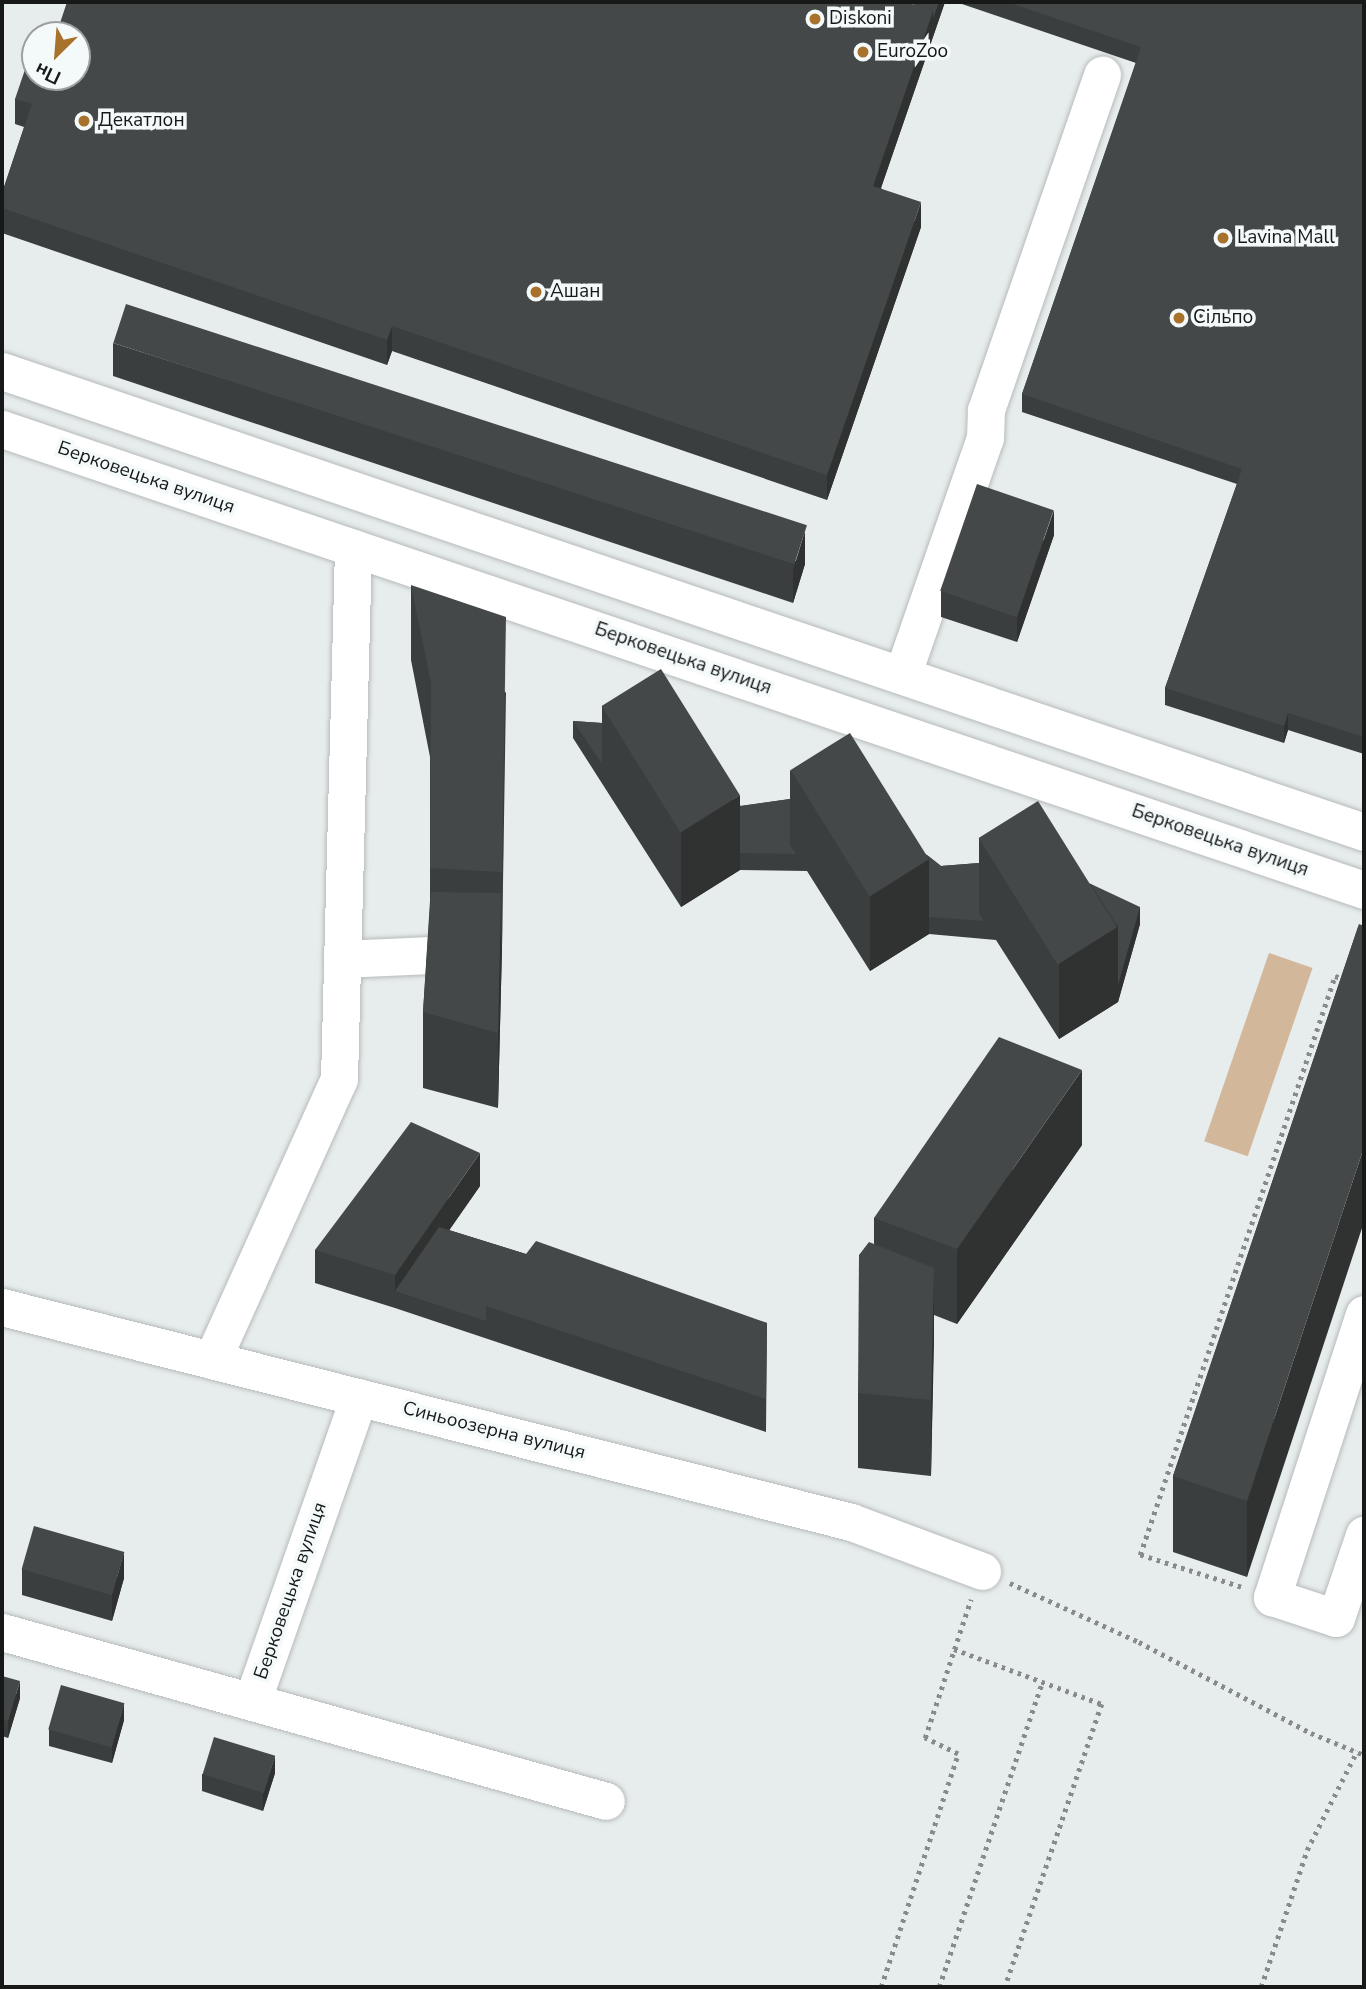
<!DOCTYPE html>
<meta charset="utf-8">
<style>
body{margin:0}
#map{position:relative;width:1366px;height:1989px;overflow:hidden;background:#e7ecec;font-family:"Nunito Sans",sans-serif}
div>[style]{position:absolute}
.green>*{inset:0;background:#d2b79b;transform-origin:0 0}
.path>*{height:4.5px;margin-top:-2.25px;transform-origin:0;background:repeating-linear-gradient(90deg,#878b8b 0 3.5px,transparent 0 8.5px)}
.roads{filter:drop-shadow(0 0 2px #b6babb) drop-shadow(0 0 2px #b6babb)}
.minor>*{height:37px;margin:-18.5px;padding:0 18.5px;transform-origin:18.5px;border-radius:18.5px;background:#fff}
.wall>*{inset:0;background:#3a3e3e}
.shaded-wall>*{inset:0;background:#303232}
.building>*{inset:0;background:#444848;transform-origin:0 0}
.dots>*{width:19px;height:19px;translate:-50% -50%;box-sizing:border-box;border:4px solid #f4f9f9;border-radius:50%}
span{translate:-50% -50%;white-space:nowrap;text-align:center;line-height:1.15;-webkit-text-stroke:7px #f4f9f9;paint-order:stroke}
.poi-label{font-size:19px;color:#171919}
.left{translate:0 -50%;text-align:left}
.street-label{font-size:19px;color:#171919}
.frame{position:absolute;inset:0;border:4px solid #171919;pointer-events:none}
.north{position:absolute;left:21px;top:21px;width:70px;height:70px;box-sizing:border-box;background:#f4f9f9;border:2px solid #9c9f9f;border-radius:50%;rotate:205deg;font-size:19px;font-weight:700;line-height:28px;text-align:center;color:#171919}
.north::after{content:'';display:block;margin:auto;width:24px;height:32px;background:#a8722d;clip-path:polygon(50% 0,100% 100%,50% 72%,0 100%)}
</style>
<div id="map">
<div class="green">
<div style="left:1269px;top:953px;width:46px;height:199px;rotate:19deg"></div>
</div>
<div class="path">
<div style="left:1010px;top:1583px;width:142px;rotate:24.6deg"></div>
<div style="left:1139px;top:1642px;width:195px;rotate:27.9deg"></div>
<div style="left:1311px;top:1733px;width:57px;rotate:22.5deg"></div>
<div style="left:1241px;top:1587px;width:106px;rotate:-162.4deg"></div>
<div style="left:1140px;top:1555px;width:611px;rotate:-71.39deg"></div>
<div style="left:1335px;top:976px;width:10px;rotate:17deg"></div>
<div style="left:954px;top:1649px;width:158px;rotate:20.4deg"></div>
<div style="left:1102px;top:1704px;width:299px;rotate:108.9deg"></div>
<div style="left:881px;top:1987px;width:245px;rotate:-71.7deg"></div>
<div style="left:958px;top:1754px;width:37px;rotate:-154deg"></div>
<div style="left:925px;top:1738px;width:146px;rotate:-71.7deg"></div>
<div style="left:939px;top:1987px;width:322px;rotate:-71.3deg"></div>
<div style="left:1261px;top:1987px;width:145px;rotate:-71.4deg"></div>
<div style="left:1307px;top:1850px;width:111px;rotate:-63.2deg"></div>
</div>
<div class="roads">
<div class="minor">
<div style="left:2px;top:371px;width:1438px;rotate:18.7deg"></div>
<div style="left:2px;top:429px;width:1438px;rotate:18.7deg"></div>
<div style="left:903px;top:673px;width:249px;rotate:-70.8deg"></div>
<div style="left:985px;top:438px;width:28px;rotate:-88deg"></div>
<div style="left:986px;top:410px;width:355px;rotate:-70.9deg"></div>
<div style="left:342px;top:959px;width:88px;rotate:-2.6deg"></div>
<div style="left:2px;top:1307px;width:876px;rotate:14.21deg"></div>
<div style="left:851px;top:1522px;width:140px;rotate:20.5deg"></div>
<div style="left:1364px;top:1314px;width:298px;rotate:108deg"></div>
<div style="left:1272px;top:1597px;width:67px;rotate:18.2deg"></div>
<div style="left:1336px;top:1618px;width:88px;rotate:-71.4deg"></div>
<div style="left:212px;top:1360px;width:308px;rotate:-65.7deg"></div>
<div style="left:339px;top:1079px;width:531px;rotate:-88.49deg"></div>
<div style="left:2px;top:1632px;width:627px;rotate:15.63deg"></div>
<div style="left:253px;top:1699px;width:320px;rotate:-70.7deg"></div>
</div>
</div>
<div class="wall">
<div style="clip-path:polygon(945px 2px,881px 188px,921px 227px,827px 500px,392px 351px,387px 365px,2px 233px,2px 193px,24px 127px,15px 124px,15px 99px,77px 77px)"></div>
<div style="clip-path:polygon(956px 2px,1364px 2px,1364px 754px,1288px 730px,1284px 743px,1165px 705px,1165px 688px,1237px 484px,1022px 412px,1022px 394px,1136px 63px)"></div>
<div style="clip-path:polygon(113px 343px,805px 564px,793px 603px,113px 376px)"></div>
<div style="clip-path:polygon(1054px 535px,1017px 642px,941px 617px,941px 591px)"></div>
<div style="clip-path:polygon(411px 585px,506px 693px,502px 947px,498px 1108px,423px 1088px,423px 1012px,430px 901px,430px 757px,411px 660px)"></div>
<div style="clip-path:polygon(602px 706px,741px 806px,790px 799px,790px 770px,927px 855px,941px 866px,979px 863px,979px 838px,1091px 884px,1140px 924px,1118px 1002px,1059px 1039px,996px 940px,929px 934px,870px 971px,807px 871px,740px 870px,681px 907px,573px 738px,573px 721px,602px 723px)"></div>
<div style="clip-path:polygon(1359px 924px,1247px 1577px,1173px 1552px,1173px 1476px)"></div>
<div style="clip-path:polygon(1082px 1145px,957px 1324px,934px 1315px,931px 1476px,858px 1468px,858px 1393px,874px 1244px,874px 1218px)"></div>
<div style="clip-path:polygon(480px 1186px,449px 1230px,526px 1254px,767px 1323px,766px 1432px,395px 1308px,315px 1283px,315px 1250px)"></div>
<div style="clip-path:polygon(22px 1569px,124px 1578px,112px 1621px,22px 1595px)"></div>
<div style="clip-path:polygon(2px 1676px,20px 1698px,8px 1738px,2px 1736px)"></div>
<div style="clip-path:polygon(124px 1720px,112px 1763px,49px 1746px,49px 1729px)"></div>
<div style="clip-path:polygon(275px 1773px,263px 1811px,202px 1791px,202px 1774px)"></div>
</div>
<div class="shaded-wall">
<div style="clip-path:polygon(939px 2px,945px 2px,873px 211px,873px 186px,933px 11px)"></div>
<div style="clip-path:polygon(921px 202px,921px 227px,827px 500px,827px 475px)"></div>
<div style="clip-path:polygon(392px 326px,392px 351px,387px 365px,387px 340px)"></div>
<div style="clip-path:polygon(1054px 510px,1054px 535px,1017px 642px,1017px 617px)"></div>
<div style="clip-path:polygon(805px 531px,805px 564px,793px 603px,793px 570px)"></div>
<div style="clip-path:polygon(506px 617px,502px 947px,498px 1108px,498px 1033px,501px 893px,501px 951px,502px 930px)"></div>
<div style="clip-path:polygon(1288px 713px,1288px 730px,1284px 743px,1284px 726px)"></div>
<div style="clip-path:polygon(740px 795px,740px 870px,681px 907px,681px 831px)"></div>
<div style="clip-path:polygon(929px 859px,929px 934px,870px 971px,870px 896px)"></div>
<div style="clip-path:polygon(1140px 907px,1140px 924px,1118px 1002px,1059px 1039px,1059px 964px)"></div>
<div style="clip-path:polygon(1082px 1070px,1082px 1145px,957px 1324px,957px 1249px)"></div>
<div style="clip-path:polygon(1364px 1147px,1364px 1222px,1247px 1577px,1247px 1501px)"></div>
<div style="clip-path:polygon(480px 1153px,480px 1186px,405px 1294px,395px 1291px,395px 1275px)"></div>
<div style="clip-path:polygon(934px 1268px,934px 1343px,931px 1476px,931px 1400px)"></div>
<div style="clip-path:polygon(124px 1552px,124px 1578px,112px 1621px,112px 1595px)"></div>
<div style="clip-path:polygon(20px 1681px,20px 1698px,8px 1738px,8px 1721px)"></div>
<div style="clip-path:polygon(124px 1703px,124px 1720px,112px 1763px,112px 1746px)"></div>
<div style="clip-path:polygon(275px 1756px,275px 1773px,263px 1811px,263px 1793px)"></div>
</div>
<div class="building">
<div style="clip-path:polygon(67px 2px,906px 2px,933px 11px,873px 186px,921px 202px,827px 475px,392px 326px,387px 340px,2px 208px,2px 193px,32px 104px,15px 99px,32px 49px,35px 50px,35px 77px,77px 77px,77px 35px,56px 35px)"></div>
<div style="clip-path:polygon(906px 2px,939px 2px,933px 19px,933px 11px)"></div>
<div style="clip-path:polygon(1007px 2px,1364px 2px,1364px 737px,1288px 713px,1284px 726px,1165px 688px,1242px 469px,1022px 394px,1141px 47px)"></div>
<div style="left:126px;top:304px;width:716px;height:41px;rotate:18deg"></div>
<div style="left:977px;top:484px;width:81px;height:113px;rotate:19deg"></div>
<div style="clip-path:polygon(411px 585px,506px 617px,502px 872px,430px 868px,431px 683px)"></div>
<div style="left:661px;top:669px;width:149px;height:70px;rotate:58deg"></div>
<div style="clip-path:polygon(573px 721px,602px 723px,602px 764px)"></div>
<div style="left:850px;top:733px;width:149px;height:70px;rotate:58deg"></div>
<div style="clip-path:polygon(790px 799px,790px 845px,796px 854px,740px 853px,740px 806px)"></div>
<div style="left:1038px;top:801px;width:149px;height:70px;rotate:58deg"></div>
<div style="clip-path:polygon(927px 855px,941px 866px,979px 863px,979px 914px,984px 921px,929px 917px,929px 859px)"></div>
<div style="clip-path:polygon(1091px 884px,1140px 907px,1118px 985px,1118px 927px)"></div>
<div style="clip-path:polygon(431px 892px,501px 893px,498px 1033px,423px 1012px)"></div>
<div style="clip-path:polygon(1359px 924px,1364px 926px,1364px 1147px,1247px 1501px,1173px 1476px)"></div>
<div style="clip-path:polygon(999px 1037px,1082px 1070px,957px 1249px,874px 1218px)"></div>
<div style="clip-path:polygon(411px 1122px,480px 1153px,395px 1275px,315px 1250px)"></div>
<div style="clip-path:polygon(439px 1227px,526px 1254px,486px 1306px,486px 1321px,395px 1291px)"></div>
<div style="clip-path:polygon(536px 1241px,767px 1323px,766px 1399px,486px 1306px)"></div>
<div style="clip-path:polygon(869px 1242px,934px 1268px,931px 1400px,858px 1393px,859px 1255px)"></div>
<div style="left:34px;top:1526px;width:94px;height:45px;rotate:16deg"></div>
<div style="clip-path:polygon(2px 1676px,20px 1681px,8px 1721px,2px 1719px)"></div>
<div style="left:61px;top:1685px;width:66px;height:46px;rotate:16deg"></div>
<div style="left:214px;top:1737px;width:64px;height:39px;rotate:17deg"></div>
</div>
<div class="dots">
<div style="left:815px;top:19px;background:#a8722d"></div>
<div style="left:863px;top:52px;background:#a8722d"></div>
<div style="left:84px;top:121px;background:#a8722d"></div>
<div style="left:1223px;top:238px;background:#a8722d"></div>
<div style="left:536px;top:292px;background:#a8722d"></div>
<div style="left:1179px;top:318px;background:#a8722d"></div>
</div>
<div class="poi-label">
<span class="left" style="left:829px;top:19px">Diskoni</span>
<span class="left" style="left:877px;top:52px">EuroZoo</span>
<span class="left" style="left:98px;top:121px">Декатлон</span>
<span class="left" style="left:1237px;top:238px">Lavina Mall</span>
<span class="left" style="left:550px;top:292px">Ашан</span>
<span class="left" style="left:1193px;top:318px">Сільпо</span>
</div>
<div class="street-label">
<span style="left:146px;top:478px;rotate:19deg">Берковецька вулиця</span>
<span style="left:683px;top:659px;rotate:19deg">Берковецька вулиця</span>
<span style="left:1220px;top:841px;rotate:19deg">Берковецька вулиця</span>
<span style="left:494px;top:1431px;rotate:14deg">Синьоозерна вулиця</span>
<span style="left:291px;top:1591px;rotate:-71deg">Берковецька вулиця</span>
</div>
<div class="frame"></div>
<div class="north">Пн</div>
</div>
